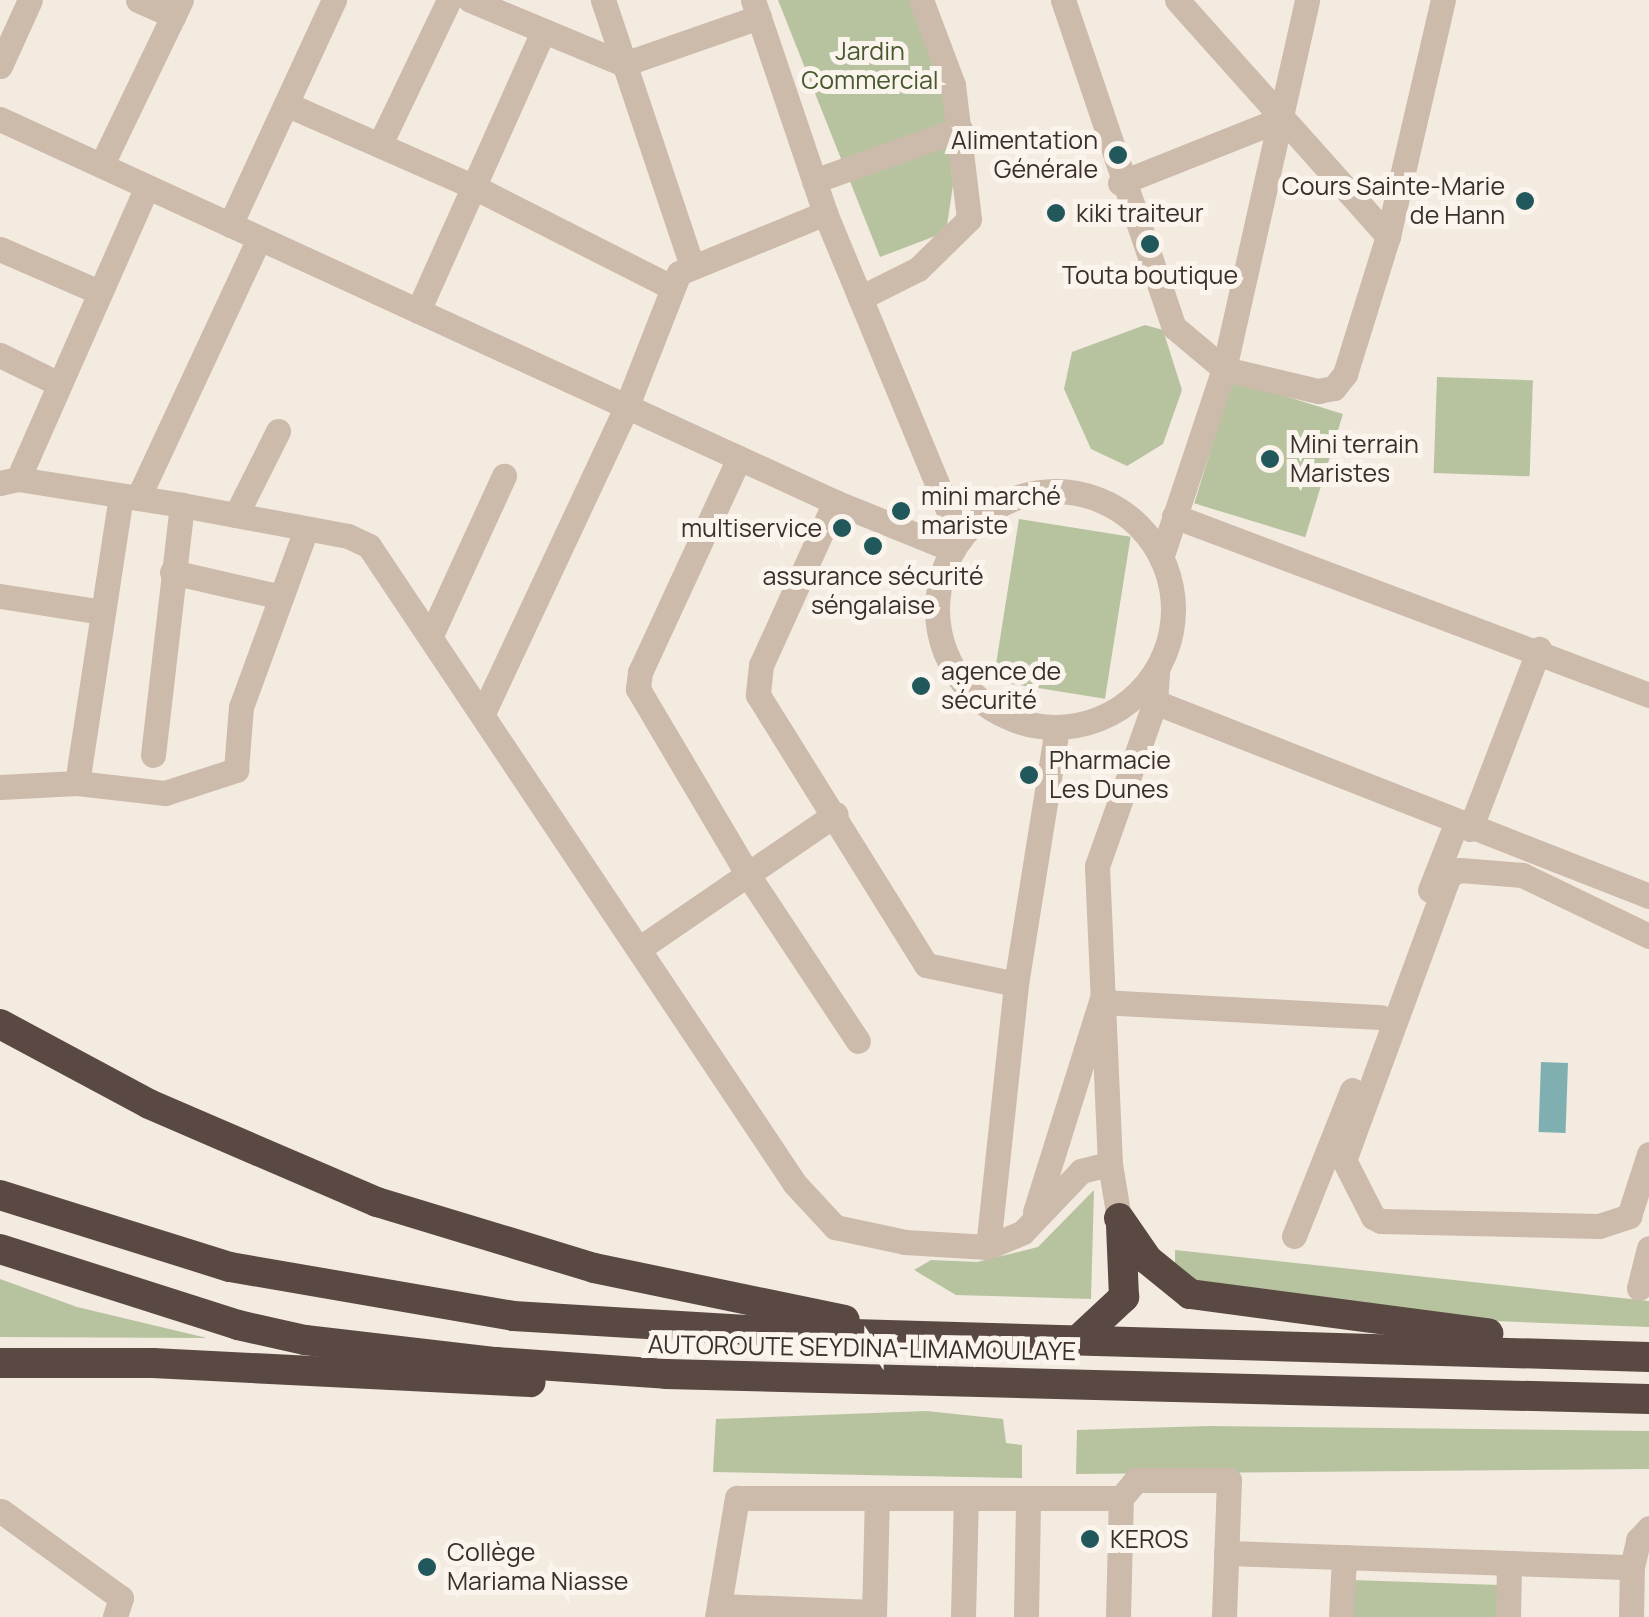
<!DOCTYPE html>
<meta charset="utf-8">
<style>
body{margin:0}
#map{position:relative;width:1649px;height:1617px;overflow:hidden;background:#f3eae0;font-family:Manrope,sans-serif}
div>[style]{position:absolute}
.green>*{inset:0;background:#b7c39f;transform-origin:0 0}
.water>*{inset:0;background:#7fafb0;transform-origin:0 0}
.minor>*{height:25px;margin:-12.5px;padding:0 12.5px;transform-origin:12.5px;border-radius:12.5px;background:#ccbaab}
.minor>.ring{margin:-12.5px;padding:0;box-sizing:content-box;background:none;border:25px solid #ccbaab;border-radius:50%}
.highway>*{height:30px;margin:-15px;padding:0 15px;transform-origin:15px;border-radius:15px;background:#5a4942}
.dots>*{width:28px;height:28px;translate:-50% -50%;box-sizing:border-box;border:5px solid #faf4ed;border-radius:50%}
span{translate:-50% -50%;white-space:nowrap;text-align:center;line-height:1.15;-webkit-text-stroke:10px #faf4ed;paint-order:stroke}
.park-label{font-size:25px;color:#49582e}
.poi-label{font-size:25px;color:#3a2f2a}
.right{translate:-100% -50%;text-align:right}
.left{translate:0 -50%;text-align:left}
.street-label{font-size:25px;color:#3a2f2a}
</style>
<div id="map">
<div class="green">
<div style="clip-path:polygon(778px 0,913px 0,942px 83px,953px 185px,946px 232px,880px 257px)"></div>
<div style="clip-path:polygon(1145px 325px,1163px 330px,1182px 390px,1163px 444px,1127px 466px,1091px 449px,1064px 389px,1072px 352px)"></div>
<div style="left:1437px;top:377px;width:96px;height:96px;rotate:2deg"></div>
<div style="left:1232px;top:380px;width:116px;height:129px;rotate:17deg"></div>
<div style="left:1019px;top:519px;width:113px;height:164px;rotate:9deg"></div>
<div style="clip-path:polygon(1094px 1190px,1091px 1299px,956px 1295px,914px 1270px,931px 1260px,977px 1262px,1038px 1247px)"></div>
<div style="clip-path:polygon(1175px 1250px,1649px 1301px,1649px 1327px,1494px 1321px,1175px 1278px)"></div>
<div style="clip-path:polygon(0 1279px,77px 1307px,207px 1338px,0 1337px)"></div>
<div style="clip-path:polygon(926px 1411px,1003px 1419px,1006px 1443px,1022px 1445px,1022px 1478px,713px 1472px,716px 1419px)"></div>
<div style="clip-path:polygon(1208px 1426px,1649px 1431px,1649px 1469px,1076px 1474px,1077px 1430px)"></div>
<div style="left:1353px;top:1580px;width:146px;height:37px;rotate:2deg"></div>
</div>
<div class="water">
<div style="left:1541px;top:1062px;width:27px;height:70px;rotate:2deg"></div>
</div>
<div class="minor">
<div style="left:138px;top:0;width:39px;rotate:24deg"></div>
<div style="left:470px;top:0;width:167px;rotate:22.6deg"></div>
<div style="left:624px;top:64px;width:143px;rotate:-19.2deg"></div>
<div style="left:603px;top:0;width:277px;rotate:71.5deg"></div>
<div style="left:753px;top:0;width:225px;rotate:71.3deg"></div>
<div style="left:825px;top:213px;width:353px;rotate:67.5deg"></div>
<div style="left:1063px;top:0;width:345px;rotate:71.3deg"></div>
<div style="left:1174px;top:327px;width:65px;rotate:40deg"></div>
<div style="left:1224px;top:369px;width:97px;rotate:13.2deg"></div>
<div style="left:1318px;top:391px;width:16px;rotate:-11deg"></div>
<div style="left:1334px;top:388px;width:18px;rotate:-52deg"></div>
<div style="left:1345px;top:374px;width:145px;rotate:-72.7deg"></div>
<div style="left:1388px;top:236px;width:242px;rotate:-76.9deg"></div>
<div style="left:1177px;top:0;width:317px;rotate:48.2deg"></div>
<div style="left:0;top:66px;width:72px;rotate:-65.6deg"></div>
<div style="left:286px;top:104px;width:203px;rotate:23.8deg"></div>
<div style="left:472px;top:186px;width:223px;rotate:26.9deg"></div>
<div style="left:0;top:119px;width:919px;rotate:24.64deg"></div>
<div style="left:835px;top:502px;width:127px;rotate:22.1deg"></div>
<div style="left:380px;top:144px;width:160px;rotate:-64.4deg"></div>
<div style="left:102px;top:164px;width:182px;rotate:-64.3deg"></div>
<div style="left:814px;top:181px;width:155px;rotate:-19.6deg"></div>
<div style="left:1120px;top:183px;width:173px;rotate:-21.7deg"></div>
<div style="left:230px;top:225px;width:248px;rotate:-65.2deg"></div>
<div style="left:0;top:249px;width:108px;rotate:23.5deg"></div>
<div style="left:860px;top:298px;width:65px;rotate:-26.6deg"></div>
<div style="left:918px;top:269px;width:71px;rotate:-44.4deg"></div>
<div style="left:969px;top:219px;width:135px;rotate:-96.8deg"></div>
<div style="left:953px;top:85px;width:91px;rotate:-110.6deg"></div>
<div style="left:418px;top:311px;width:303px;rotate:-65.9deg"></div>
<div style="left:0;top:355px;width:66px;rotate:26.2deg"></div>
<div style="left:739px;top:458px;width:236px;rotate:114.8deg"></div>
<div style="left:640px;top:672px;width:17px;rotate:97deg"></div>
<div style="left:638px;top:689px;width:216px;rotate:59.4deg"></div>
<div style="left:748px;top:875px;width:199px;rotate:56.5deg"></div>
<div style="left:18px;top:479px;width:319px;rotate:-66.2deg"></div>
<div style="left:0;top:483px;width:18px;rotate:-13deg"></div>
<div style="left:18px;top:479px;width:166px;rotate:9deg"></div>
<div style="left:182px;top:505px;width:169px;rotate:10.6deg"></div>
<div style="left:348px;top:536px;width:23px;rotate:25deg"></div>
<div style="left:369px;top:546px;width:767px;rotate:56.27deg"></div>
<div style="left:795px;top:1184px;width:59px;rotate:47.1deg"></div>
<div style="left:835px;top:1227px;width:72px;rotate:12.1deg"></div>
<div style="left:905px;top:1242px;width:83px;rotate:3.4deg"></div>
<div style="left:988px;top:1247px;width:38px;rotate:-23deg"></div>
<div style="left:1023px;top:1232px;width:84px;rotate:-46.4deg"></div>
<div style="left:1081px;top:1171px;width:30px;rotate:-14deg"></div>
<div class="ring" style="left:937px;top:491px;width:211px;height:211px"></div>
<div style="left:138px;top:498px;width:286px;rotate:-65deg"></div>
<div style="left:835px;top:502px;width:179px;rotate:114.4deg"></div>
<div style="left:761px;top:665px;width:30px;rotate:96deg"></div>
<div style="left:758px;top:695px;width:318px;rotate:58.1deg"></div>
<div style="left:926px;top:965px;width:92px;rotate:11.9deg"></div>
<div style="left:236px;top:515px;width:94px;rotate:-63.4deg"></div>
<div style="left:1174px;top:516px;width:508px;rotate:20.65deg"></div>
<div style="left:1161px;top:558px;width:199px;rotate:-71.6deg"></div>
<div style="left:1224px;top:369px;width:378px;rotate:-77.3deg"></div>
<div style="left:172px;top:572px;width:112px;rotate:12.9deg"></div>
<div style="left:0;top:596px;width:103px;rotate:8.9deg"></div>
<div style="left:432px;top:633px;width:173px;rotate:-65.4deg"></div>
<div style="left:1155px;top:702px;width:531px;rotate:21.44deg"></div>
<div style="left:484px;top:711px;width:335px;rotate:-64.9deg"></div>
<div style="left:626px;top:408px;width:145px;rotate:-68.6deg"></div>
<div style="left:679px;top:273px;width:158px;rotate:-22.3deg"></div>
<div style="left:153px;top:755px;width:252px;rotate:-83.4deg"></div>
<div style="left:77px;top:783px;width:290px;rotate:-81.3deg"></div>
<div style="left:0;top:787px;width:77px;rotate:-3deg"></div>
<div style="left:77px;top:783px;width:89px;rotate:6.5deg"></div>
<div style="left:165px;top:793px;width:75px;rotate:-17.9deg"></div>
<div style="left:236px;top:770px;width:63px;rotate:-85.5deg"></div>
<div style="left:241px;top:707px;width:189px;rotate:-69.9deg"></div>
<div style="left:1470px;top:829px;width:193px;rotate:-69deg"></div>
<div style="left:1430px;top:890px;width:71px;rotate:-68.5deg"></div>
<div style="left:1649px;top:936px;width:141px;rotate:-154.3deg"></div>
<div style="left:1522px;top:875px;width:62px;rotate:-175.4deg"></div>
<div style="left:1460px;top:870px;width:12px;rotate:156deg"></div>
<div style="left:1449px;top:875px;width:304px;rotate:110.2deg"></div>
<div style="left:1344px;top:1160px;width:64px;rotate:63deg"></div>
<div style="left:1373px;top:1217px;width:9px;rotate:27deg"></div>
<div style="left:1381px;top:1221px;width:218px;rotate:1.3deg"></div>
<div style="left:1599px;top:1226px;width:32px;rotate:-18deg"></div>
<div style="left:1629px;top:1216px;width:65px;rotate:-72.1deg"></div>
<div style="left:640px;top:948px;width:237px;rotate:-34.4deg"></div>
<div style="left:1035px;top:1212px;width:220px;rotate:-72.6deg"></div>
<div style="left:1101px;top:1002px;width:280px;rotate:3.1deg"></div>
<div style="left:1119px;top:1218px;width:55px;rotate:-99.5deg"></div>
<div style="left:1110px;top:1164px;width:298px;rotate:-92.5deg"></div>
<div style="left:1097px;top:866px;width:174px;rotate:-70.5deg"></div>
<div style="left:1155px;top:702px;width:32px;rotate:-86deg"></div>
<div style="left:1294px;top:1236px;width:157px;rotate:-68.3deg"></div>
<div style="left:988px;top:1247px;width:264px;rotate:-83.9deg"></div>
<div style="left:1016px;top:984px;width:259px;rotate:-80.9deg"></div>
<div style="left:1639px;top:1288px;width:41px;rotate:-76deg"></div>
<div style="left:1px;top:1511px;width:148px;rotate:35.9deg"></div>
<div style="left:121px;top:1598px;width:20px;rotate:108deg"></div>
<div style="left:1226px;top:1553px;width:406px;rotate:2deg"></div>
<div style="left:719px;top:1606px;width:155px;rotate:2.2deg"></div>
<div style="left:717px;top:1617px;width:121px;rotate:-80.5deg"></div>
<div style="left:737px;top:1498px;width:384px"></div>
<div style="left:874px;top:1617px;width:119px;rotate:-88.6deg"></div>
<div style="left:963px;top:1617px;width:119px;rotate:-88.6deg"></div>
<div style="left:1026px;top:1617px;width:119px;rotate:-89deg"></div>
<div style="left:1118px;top:1617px;width:119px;rotate:-88.6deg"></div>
<div style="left:1121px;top:1498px;width:23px;rotate:-50deg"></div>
<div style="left:1136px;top:1480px;width:93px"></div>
<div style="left:1229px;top:1480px;width:137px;rotate:92.1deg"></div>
<div style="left:1341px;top:1617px;width:60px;rotate:-87.1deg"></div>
<div style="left:1508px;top:1617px;width:54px;rotate:-88.9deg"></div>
<div style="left:1631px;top:1617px;width:50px;rotate:-88.9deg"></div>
<div style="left:1632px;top:1567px;width:28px;rotate:-77deg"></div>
<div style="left:1638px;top:1540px;width:16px;rotate:-47deg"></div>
</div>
<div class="highway">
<div style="left:0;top:1024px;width:169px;rotate:28.2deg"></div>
<div style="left:149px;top:1104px;width:248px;rotate:23.3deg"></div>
<div style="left:377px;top:1202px;width:227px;rotate:16.9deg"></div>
<div style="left:594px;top:1268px;width:256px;rotate:11.7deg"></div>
<div style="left:0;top:1195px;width:241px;rotate:17.4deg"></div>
<div style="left:230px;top:1267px;width:287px;rotate:9.8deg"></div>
<div style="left:513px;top:1316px;width:270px;rotate:3.4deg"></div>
<div style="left:783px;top:1332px;width:866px;rotate:1.65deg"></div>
<div style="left:1119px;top:1218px;width:51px;rotate:55.4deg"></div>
<div style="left:1148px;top:1260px;width:54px;rotate:39deg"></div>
<div style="left:1190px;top:1294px;width:301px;rotate:7.5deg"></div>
<div style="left:0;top:1249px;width:250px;rotate:17.7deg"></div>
<div style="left:238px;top:1325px;width:69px;rotate:12.6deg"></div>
<div style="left:305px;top:1340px;width:192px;rotate:6.6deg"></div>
<div style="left:496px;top:1362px;width:170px;rotate:4deg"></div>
<div style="left:666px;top:1374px;width:983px;rotate:1.46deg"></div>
<div style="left:1079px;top:1339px;width:62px;rotate:-43deg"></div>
<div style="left:1124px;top:1297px;width:71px;rotate:-92.4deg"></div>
<div style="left:0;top:1363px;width:153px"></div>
<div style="left:153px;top:1363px;width:378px;rotate:2.9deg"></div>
</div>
<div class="dots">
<div style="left:1118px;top:155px;background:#20585b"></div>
<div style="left:1525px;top:201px;background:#20585b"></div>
<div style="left:1056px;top:213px;background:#20585b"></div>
<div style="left:1150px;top:244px;background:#20585b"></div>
<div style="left:1270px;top:459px;background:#20585b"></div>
<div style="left:901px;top:511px;background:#20585b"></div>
<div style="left:842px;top:528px;background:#20585b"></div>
<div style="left:873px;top:546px;background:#20585b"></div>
<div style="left:921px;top:686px;background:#20585b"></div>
<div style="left:1029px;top:775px;background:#20585b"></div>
<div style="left:1090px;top:1539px;background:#20585b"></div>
<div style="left:427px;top:1567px;background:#20585b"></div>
</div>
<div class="park-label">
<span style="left:870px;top:66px">Jardin<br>Commercial</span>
</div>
<div class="poi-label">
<span class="right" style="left:1098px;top:155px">Alimentation<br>Générale</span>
<span class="right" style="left:1505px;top:201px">Cours Sainte-Marie<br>de Hann</span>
<span class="left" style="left:1076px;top:213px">kiki traiteur</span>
<span style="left:1150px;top:275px">Touta boutique</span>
<span class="left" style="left:1290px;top:459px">Mini terrain<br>Maristes</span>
<span class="left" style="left:921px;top:511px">mini marché<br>mariste</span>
<span class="right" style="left:822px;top:528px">multiservice</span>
<span style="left:873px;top:591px">assurance sécurité<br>séngalaise</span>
<span class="left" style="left:941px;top:686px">agence de<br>sécurité</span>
<span class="left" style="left:1049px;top:775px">Pharmacie<br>Les Dunes</span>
<span class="left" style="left:1110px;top:1539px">KEROS</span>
<span class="left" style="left:447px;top:1567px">Collège<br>Mariama Niasse</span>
</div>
<div class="street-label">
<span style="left:862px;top:1348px;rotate:1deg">AUTOROUTE SEYDINA-LIMAMOULAYE</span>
</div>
</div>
